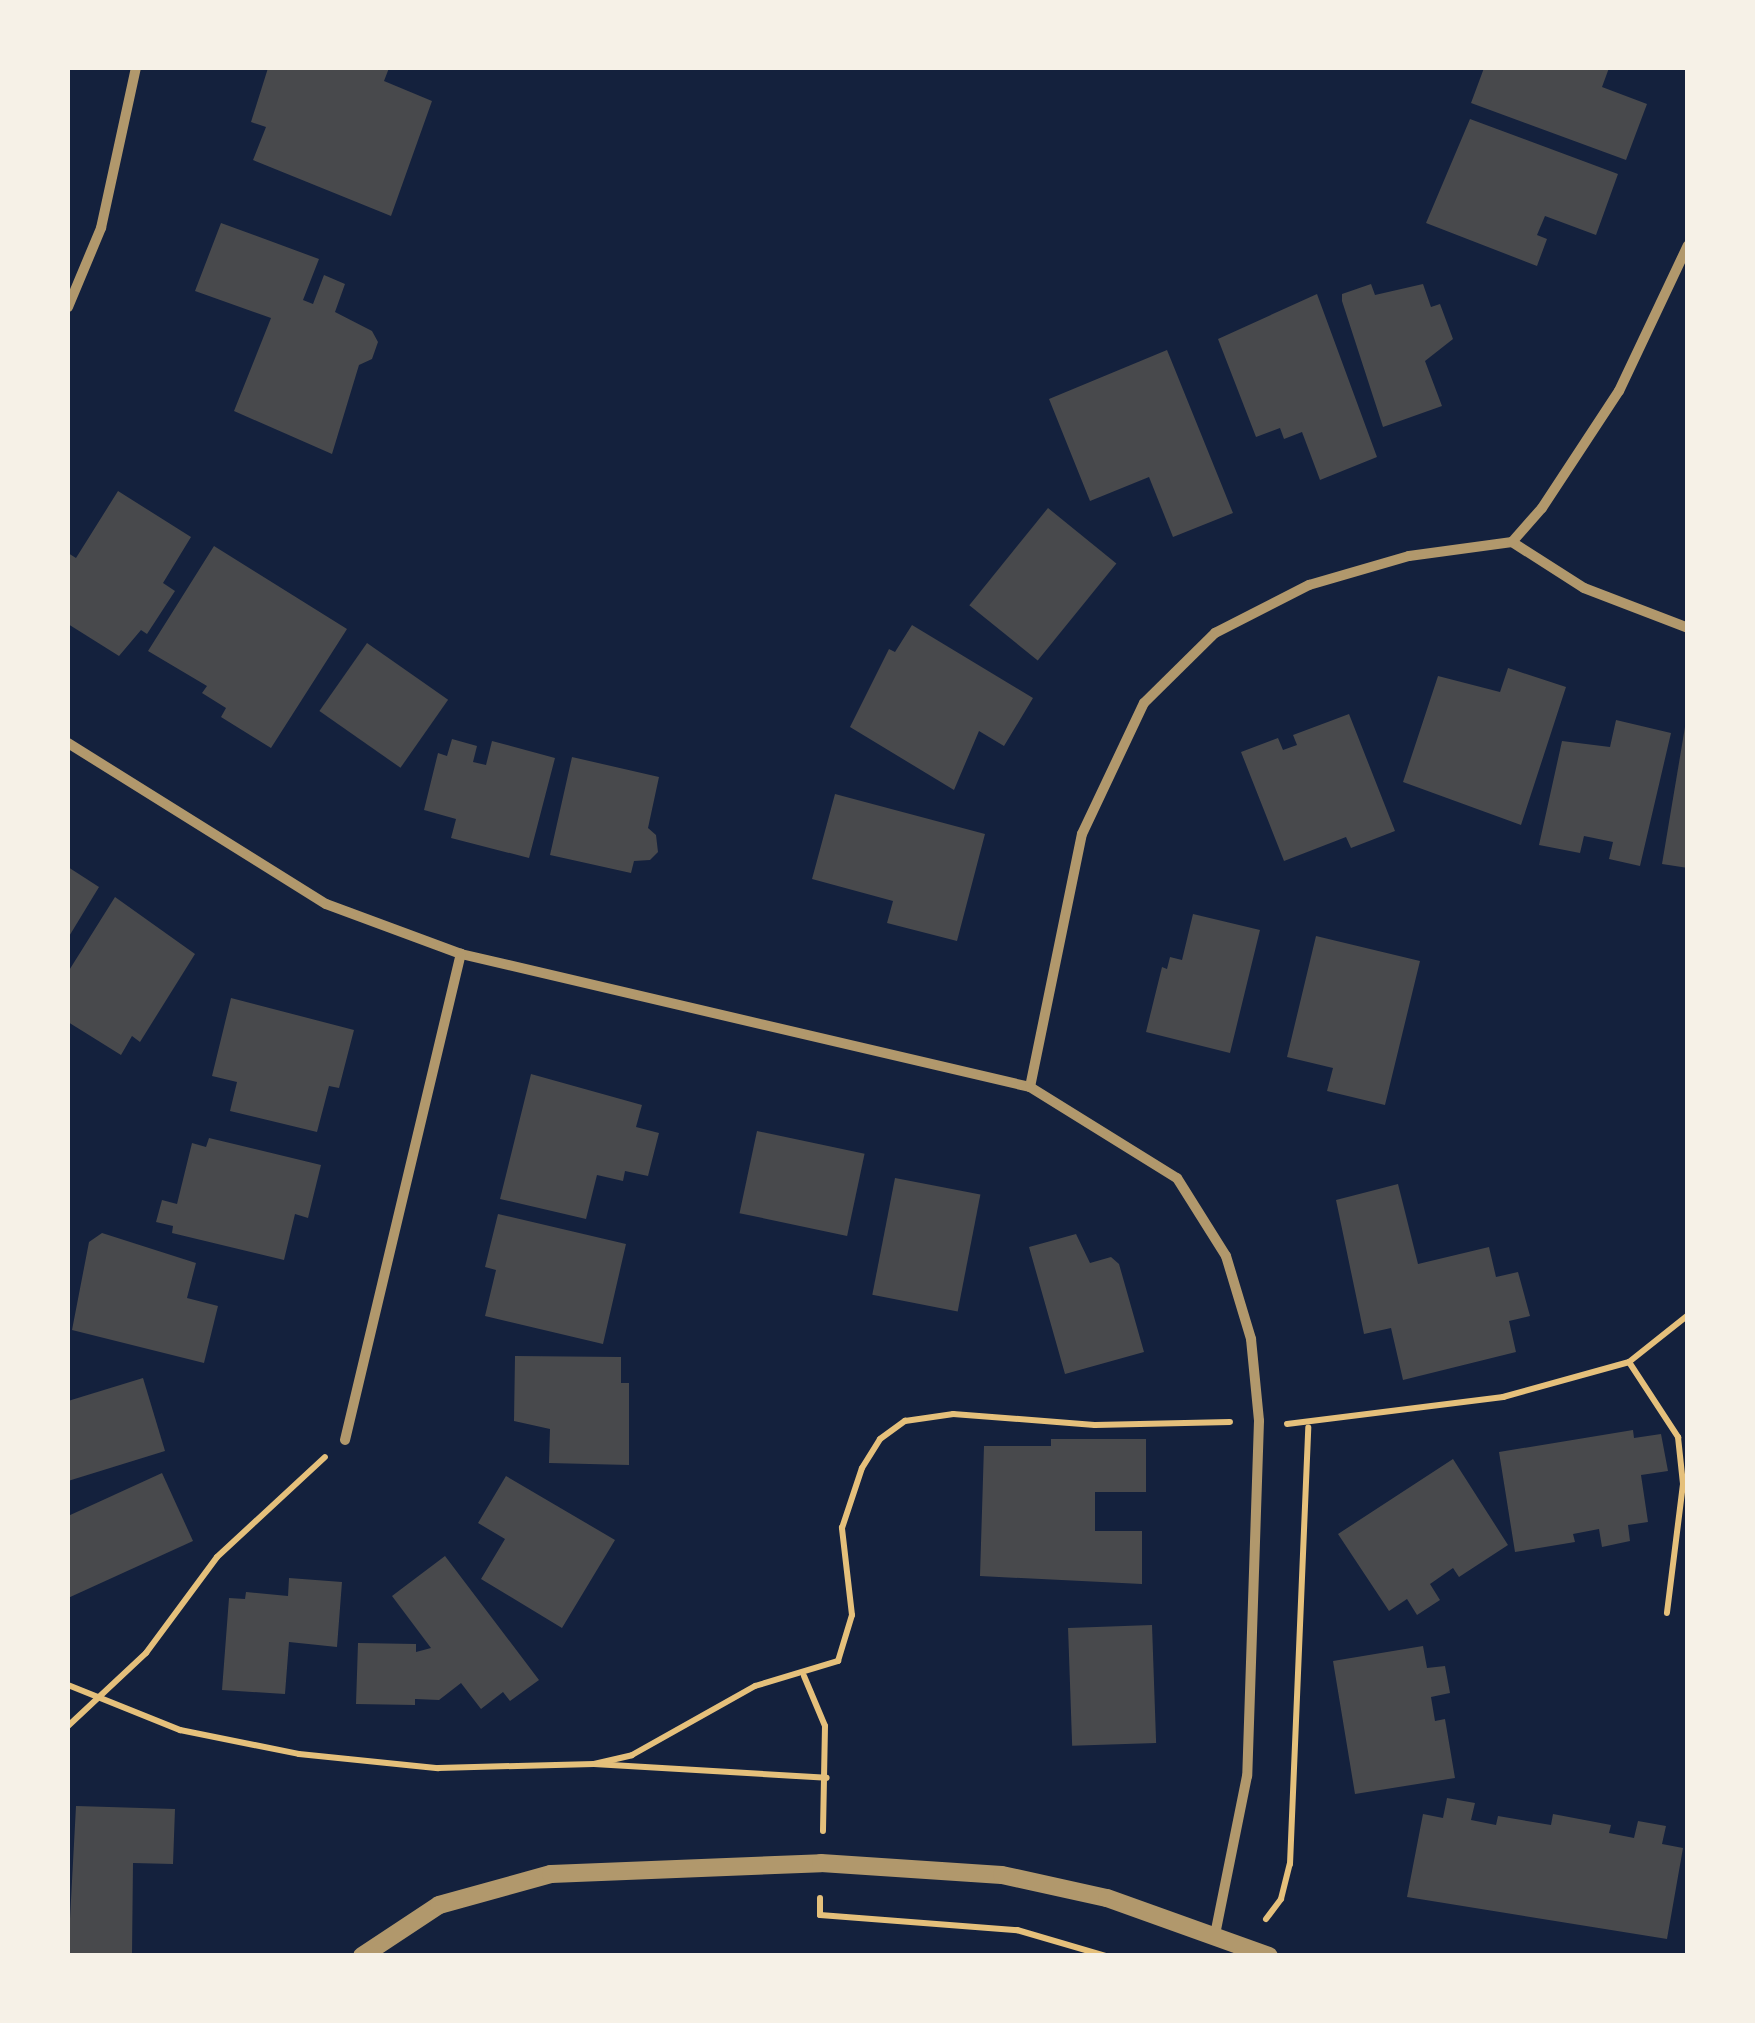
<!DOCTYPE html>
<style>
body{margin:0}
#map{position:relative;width:1755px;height:2023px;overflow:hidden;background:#14213d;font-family:Barlow,sans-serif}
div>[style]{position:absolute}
.building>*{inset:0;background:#48494c;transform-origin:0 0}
.path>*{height:6px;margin:-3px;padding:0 3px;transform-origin:3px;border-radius:3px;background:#e5c07b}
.minor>*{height:10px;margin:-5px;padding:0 5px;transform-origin:5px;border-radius:5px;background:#b1986c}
.tertiary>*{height:18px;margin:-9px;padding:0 9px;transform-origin:9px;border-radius:9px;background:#b1986c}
span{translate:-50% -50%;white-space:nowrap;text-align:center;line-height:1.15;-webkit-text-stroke:8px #f6f1e7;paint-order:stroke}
.frame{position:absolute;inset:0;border:70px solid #f6f1e7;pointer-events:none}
</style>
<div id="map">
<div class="building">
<div style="clip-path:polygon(268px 68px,389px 68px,384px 81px,432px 101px,391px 216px,253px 160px,266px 127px,251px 122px)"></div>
<div style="clip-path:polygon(1484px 68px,1609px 68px,1602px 87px,1647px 104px,1626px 160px,1471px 103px)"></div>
<div style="clip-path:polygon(1470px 119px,1618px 174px,1596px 235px,1545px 216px,1537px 235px,1547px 239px,1537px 266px,1426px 223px)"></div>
<div style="clip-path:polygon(221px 223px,319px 259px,303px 300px,313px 304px,324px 275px,345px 284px,335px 312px,372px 331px,378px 342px,372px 359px,359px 365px,332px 454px,234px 411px,271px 318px,195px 291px)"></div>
<div style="clip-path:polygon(1371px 284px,1375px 295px,1423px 284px,1431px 307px,1440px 304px,1453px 339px,1425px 361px,1442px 406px,1383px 427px,1342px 301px,1342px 294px)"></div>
<div style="clip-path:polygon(1317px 294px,1377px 457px,1320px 480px,1302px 432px,1284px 439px,1280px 428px,1256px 437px,1218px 339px)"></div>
<div style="clip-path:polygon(1167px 350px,1233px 513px,1173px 537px,1149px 477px,1090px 501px,1049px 399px)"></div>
<div style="clip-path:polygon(118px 491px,191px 537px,163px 583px,175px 591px,147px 634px,141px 630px,119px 656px,68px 624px,68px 553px,76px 558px)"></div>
<div style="left:1048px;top:508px;width:88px;height:125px;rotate:39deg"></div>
<div style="clip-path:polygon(214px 546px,347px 629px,271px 748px,221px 717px,226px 708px,202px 693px,207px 686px,148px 651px)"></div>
<div style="clip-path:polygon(912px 625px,1033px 698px,1004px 746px,979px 731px,954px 790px,850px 727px,889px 649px,895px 652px)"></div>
<div style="left:367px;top:643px;width:99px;height:83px;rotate:35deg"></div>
<div style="clip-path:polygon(1508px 668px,1566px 687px,1521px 825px,1403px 782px,1438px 676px,1500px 692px)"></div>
<div style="clip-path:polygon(1349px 714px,1395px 831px,1351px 848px,1346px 837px,1284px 861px,1241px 752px,1278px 738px,1283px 750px,1297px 745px,1293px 735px)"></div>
<div style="clip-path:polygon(1616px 720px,1671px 733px,1640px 866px,1609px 859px,1613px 842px,1584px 836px,1580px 853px,1539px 845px,1562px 741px,1610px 747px)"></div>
<div style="clip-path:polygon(1685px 727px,1688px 728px,1688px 868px,1662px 864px)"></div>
<div style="clip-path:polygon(452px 739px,477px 746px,473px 762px,486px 765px,492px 741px,555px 758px,529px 858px,451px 838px,456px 819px,424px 810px,438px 753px,447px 756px)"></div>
<div style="clip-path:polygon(572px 757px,659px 777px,648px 828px,656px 835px,658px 852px,650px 860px,634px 861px,631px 873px,550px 855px)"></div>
<div style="clip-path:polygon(835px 794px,985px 834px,957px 941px,887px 923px,893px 901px,812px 879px)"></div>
<div style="clip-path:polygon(68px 867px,99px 887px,68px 938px)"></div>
<div style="clip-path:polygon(115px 897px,195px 954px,140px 1042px,132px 1036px,121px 1055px,68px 1022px,68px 972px)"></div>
<div style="clip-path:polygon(1193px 914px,1260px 930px,1230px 1053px,1146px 1032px,1162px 967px,1167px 969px,1170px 957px,1182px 960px)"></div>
<div style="clip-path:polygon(1316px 936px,1420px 961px,1385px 1105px,1327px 1091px,1333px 1068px,1287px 1057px)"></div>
<div style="clip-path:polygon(231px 998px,354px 1030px,339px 1088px,329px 1086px,317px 1132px,230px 1111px,237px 1082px,212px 1076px)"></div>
<div style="clip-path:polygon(531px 1074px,642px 1105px,636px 1127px,659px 1133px,648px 1176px,625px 1171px,623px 1181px,597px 1175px,586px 1219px,500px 1199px)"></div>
<div style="left:757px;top:1131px;width:110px;height:84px;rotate:12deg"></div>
<div style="clip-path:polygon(209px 1138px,321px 1165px,308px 1218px,295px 1214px,284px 1260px,172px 1233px,173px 1226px,156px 1222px,162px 1200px,177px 1204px,192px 1143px,206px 1147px)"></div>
<div style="left:895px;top:1178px;width:87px;height:119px;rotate:11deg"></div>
<div style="clip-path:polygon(1398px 1184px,1418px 1264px,1489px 1247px,1496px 1277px,1518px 1272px,1530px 1316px,1509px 1321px,1516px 1352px,1403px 1380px,1391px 1328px,1364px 1334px,1336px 1200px)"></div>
<div style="clip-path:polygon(498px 1214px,626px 1244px,603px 1344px,485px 1316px,496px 1270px,485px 1267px)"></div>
<div style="clip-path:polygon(102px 1233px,196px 1263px,187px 1298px,218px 1306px,204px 1363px,72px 1330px,89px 1242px)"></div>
<div style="clip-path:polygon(1076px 1234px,1090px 1263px,1111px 1257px,1119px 1264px,1144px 1352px,1065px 1374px,1029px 1247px)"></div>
<div style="clip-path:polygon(515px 1356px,621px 1357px,621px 1383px,629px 1383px,629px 1465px,549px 1463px,550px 1429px,514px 1421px)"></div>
<div style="clip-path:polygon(143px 1378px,165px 1451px,68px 1481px,68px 1401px)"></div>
<div style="clip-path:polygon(1633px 1430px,1634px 1438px,1661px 1434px,1668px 1471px,1641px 1475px,1648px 1522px,1628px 1525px,1630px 1541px,1602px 1547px,1599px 1529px,1573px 1534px,1575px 1542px,1515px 1552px,1499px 1452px)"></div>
<div style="clip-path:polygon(1051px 1439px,1146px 1439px,1146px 1492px,1095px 1492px,1095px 1531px,1142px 1531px,1142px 1584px,980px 1576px,984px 1446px,1051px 1446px)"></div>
<div style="clip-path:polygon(1453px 1459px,1508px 1545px,1459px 1577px,1453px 1568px,1430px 1584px,1440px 1600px,1417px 1615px,1407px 1599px,1389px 1611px,1338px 1534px)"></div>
<div style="clip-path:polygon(162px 1473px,193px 1541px,68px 1598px,68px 1516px)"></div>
<div style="clip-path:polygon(506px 1476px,615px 1540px,562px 1628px,481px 1579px,505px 1539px,478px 1523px)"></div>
<div style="clip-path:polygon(445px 1556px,539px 1680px,510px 1701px,503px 1692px,481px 1709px,461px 1683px,439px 1700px,415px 1699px,415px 1705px,356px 1704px,358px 1643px,416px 1644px,416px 1652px,431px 1648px,392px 1596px)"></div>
<div style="clip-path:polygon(289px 1578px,342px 1582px,337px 1647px,289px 1642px,285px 1694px,222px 1690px,229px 1598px,245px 1599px,246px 1592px,288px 1596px)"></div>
<div style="left:1152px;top:1625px;width:118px;height:84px;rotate:88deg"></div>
<div style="clip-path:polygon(1423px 1646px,1427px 1668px,1445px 1666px,1450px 1693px,1431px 1697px,1435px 1721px,1445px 1719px,1455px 1778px,1355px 1794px,1333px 1661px)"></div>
<div style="clip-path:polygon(1447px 1798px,1475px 1803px,1471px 1820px,1496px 1825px,1498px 1816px,1551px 1825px,1553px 1814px,1611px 1825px,1609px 1833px,1634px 1838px,1638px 1821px,1666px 1826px,1662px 1844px,1683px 1848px,1667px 1939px,1407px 1897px,1423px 1814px,1443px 1818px)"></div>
<div style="clip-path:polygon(76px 1806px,175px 1809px,173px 1864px,133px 1863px,132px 1954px,68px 1956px)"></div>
</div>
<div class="path">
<div style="left:1629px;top:1362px;width:90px;rotate:56.8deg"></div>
<div style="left:1678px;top:1437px;width:47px;rotate:83.9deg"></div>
<div style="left:1683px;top:1484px;width:130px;rotate:97.1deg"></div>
<div style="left:1287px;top:1424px;width:218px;rotate:-7.1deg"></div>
<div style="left:1503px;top:1397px;width:131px;rotate:-15.5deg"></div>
<div style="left:1629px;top:1362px;width:75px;rotate:-38.5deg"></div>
<div style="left:804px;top:1676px;width:54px;rotate:67.2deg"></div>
<div style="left:825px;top:1726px;width:105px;rotate:91.1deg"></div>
<div style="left:68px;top:1685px;width:121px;rotate:21.9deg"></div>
<div style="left:180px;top:1730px;width:121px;rotate:11.4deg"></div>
<div style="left:299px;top:1754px;width:140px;rotate:5.8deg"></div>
<div style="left:438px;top:1768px;width:156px;rotate:-1.5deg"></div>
<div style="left:594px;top:1764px;width:233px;rotate:3.4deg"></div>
<div style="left:68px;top:1726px;width:107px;rotate:-43.1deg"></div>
<div style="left:146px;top:1653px;width:119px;rotate:-53.5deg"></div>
<div style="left:217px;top:1557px;width:147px;rotate:-42.8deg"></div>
<div style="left:594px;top:1764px;width:39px;rotate:-13deg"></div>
<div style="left:632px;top:1755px;width:141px;rotate:-29.3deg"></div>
<div style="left:755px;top:1686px;width:87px;rotate:-16.8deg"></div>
<div style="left:838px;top:1661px;width:48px;rotate:-73.1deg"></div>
<div style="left:852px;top:1615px;width:88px;rotate:-96.6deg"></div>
<div style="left:842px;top:1528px;width:63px;rotate:-71.6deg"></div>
<div style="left:862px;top:1468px;width:34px;rotate:-58deg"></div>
<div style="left:880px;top:1439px;width:31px;rotate:-36deg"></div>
<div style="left:905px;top:1421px;width:49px;rotate:-8.3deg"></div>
<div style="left:953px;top:1414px;width:142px;rotate:4.4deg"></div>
<div style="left:1095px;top:1425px;width:135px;rotate:-1.3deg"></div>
<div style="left:820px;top:1898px;width:17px;rotate:90deg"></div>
<div style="left:820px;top:1915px;width:198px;rotate:4.4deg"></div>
<div style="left:1017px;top:1930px;width:93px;rotate:16.3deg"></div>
<div style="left:1266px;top:1919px;width:25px;rotate:-53deg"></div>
<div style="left:1281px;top:1899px;width:36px;rotate:-76deg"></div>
<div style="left:1290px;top:1864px;width:437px;rotate:-87.6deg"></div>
</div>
<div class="minor">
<div style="left:68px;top:307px;width:86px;rotate:-67.3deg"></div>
<div style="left:101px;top:228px;width:164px;rotate:-77.7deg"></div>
<div style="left:1512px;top:542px;width:85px;rotate:32.6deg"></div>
<div style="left:1584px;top:588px;width:111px;rotate:21deg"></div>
<div style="left:68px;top:743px;width:304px;rotate:32deg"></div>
<div style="left:326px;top:904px;width:144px;rotate:20.3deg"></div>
<div style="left:461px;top:954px;width:584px;rotate:13.16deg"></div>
<div style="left:1030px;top:1087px;width:173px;rotate:31.8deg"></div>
<div style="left:1177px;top:1178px;width:92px;rotate:57.9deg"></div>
<div style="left:1226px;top:1256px;width:87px;rotate:73.2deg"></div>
<div style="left:1251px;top:1339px;width:82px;rotate:84.4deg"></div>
<div style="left:1259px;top:1421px;width:355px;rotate:91.9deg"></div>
<div style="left:1247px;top:1776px;width:161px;rotate:101.4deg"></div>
<div style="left:1030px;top:1087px;width:258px;rotate:-78.4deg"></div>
<div style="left:1082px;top:834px;width:145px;rotate:-64.7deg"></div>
<div style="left:1144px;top:703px;width:100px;rotate:-44.6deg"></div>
<div style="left:1215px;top:633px;width:106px;rotate:-27.1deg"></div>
<div style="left:1309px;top:585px;width:104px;rotate:-16.2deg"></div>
<div style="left:1409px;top:556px;width:104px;rotate:-7.7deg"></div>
<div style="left:1512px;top:542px;width:45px;rotate:-48.6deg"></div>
<div style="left:1542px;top:508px;width:140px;rotate:-56.7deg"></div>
<div style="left:1619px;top:391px;width:161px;rotate:-64.7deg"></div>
<div style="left:345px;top:1440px;width:500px;rotate:-76.6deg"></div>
</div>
<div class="tertiary">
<div style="left:362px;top:1956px;width:92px;rotate:-33.5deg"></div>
<div style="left:439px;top:1905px;width:116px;rotate:-15.5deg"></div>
<div style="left:551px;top:1874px;width:270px;rotate:-2.3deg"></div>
<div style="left:821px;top:1863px;width:181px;rotate:3.8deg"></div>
<div style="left:1002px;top:1875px;width:107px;rotate:12.4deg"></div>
<div style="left:1107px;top:1898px;width:172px;rotate:19.7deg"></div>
</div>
<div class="frame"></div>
</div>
